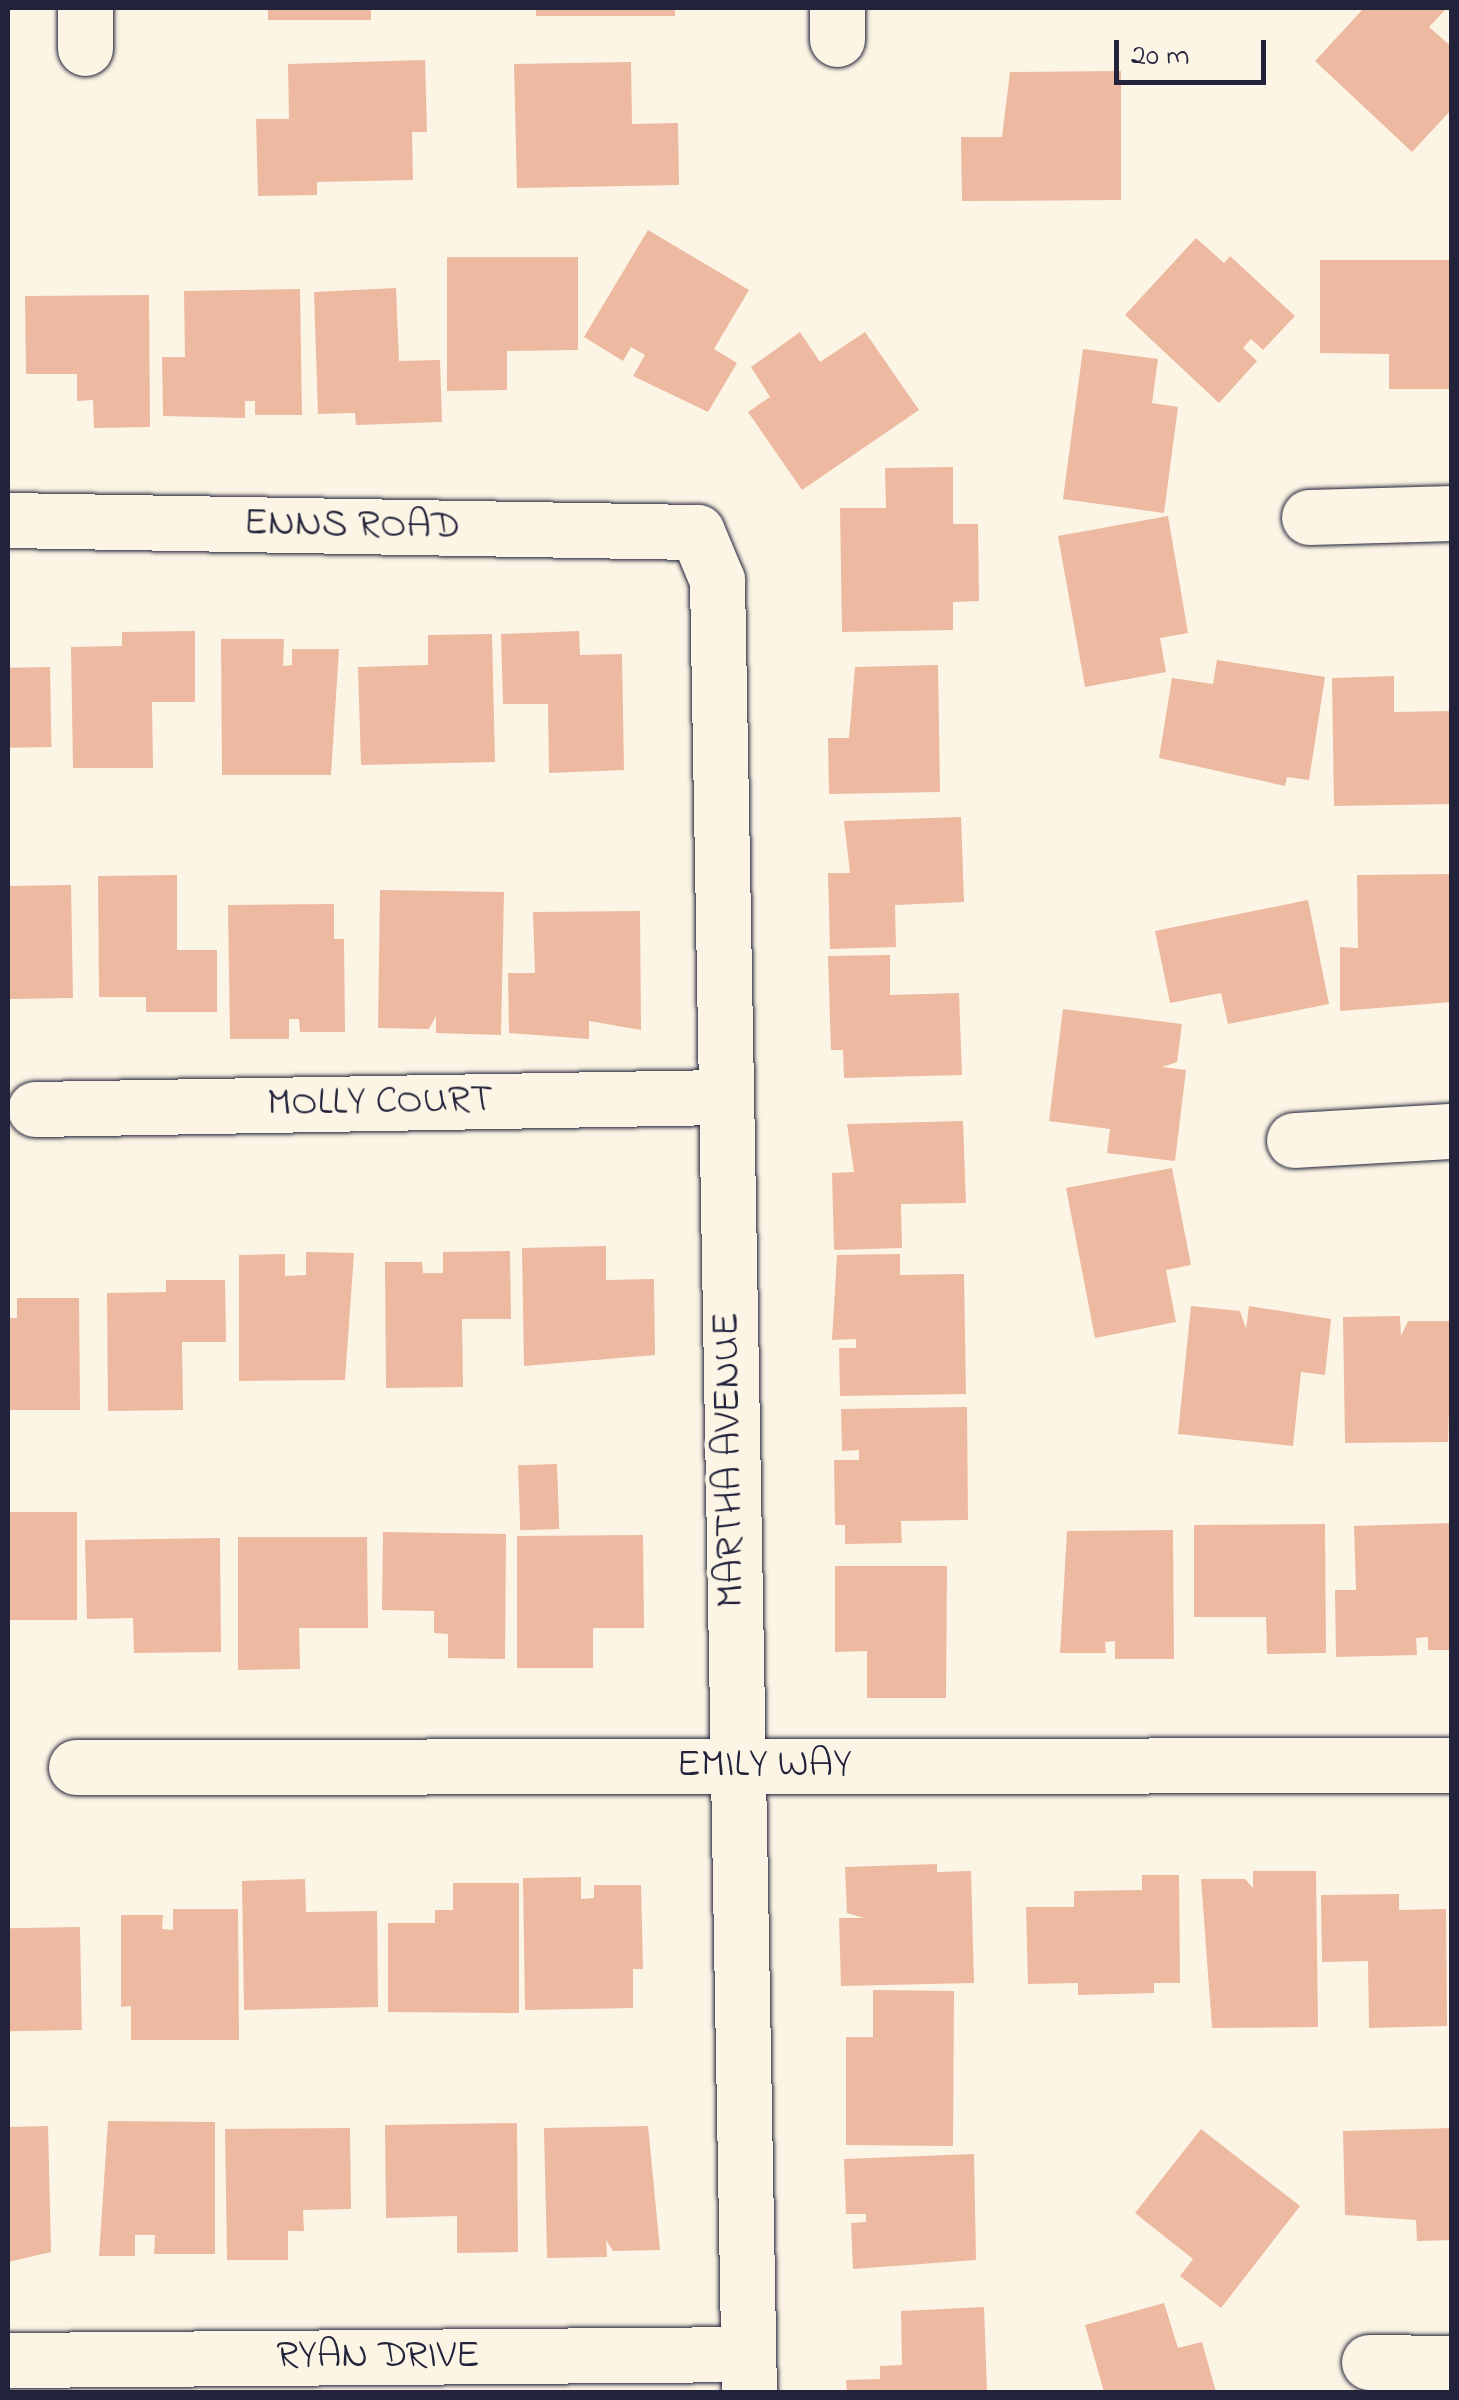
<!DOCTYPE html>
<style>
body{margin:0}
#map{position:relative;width:1459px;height:2400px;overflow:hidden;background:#fcf5e5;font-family:"Indie Flower",sans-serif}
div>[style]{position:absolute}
.building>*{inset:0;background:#edb9a0;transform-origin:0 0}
.roads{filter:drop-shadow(0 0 2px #22223b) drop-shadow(0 0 2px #22223b)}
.minor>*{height:55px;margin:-27.5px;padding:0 27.5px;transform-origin:27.5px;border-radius:27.5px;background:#fcf5e5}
span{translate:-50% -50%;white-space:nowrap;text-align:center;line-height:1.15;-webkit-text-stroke:9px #fcf5e5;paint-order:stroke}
.street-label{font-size:40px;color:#22223b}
.frame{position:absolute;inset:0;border:10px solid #22223b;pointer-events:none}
.scale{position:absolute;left:1114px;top:40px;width:152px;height:45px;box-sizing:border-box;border:5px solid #22223b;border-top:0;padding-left:12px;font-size:30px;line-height:35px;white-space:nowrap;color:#22223b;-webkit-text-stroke:8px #fcf5e5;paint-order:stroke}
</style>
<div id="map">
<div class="building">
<div style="left:268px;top:8px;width:103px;height:12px"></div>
<div style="left:536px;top:8px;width:139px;height:8px"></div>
<div style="clip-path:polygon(1364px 8px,1447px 8px,1429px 27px,1452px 47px,1452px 109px,1412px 152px,1315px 61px)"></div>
<div style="clip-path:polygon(425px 60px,427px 132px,412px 132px,413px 180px,317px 182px,317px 195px,258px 196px,256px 119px,289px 119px,288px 64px)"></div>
<div style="clip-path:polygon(631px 62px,632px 124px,678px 123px,679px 185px,517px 188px,514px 64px)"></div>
<div style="clip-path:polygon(1121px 71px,1121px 200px,962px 201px,961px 137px,1002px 137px,1010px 72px)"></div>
<div style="clip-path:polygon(648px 230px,749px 290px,714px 349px,737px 363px,708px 412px,633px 376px,645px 355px,631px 347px,623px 361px,584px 337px)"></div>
<div style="clip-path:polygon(1196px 238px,1224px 263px,1230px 256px,1295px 316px,1263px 350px,1251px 339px,1243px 348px,1257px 361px,1219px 403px,1125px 315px)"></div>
<div style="clip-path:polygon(447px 257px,578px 257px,578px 350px,507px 351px,507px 390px,447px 391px)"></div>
<div style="clip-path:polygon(1320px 260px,1449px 260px,1449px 389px,1389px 389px,1389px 354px,1320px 353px)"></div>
<div style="clip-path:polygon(396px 288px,399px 361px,440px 360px,442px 422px,356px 425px,355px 413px,318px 414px,314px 292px)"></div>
<div style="clip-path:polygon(300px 289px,302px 415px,255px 415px,255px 401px,245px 401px,245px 418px,163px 416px,162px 357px,185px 357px,184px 291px)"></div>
<div style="clip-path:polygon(149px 295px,150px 427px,94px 428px,93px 400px,77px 401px,77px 374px,26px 374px,25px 296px)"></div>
<div style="clip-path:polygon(800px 332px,820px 362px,865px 332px,919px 410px,802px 490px,748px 412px,770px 397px,751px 367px)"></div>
<div style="clip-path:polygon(1083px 349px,1158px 359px,1152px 403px,1178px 407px,1164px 513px,1063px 499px)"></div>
<div style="clip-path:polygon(953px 467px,953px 524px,978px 524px,979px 601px,953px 602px,953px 630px,842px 632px,840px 508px,886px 508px,885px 468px)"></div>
<div style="clip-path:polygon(1168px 516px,1188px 633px,1160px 638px,1166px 672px,1085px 687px,1058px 536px)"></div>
<div style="clip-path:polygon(195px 631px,195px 702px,152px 702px,153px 768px,73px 768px,71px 647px,122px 646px,122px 632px)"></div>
<div style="clip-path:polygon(579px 631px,580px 655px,622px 654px,624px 770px,549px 773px,548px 704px,503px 704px,501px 634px)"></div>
<div style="clip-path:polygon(492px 634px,495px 762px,361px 765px,358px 667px,428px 665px,428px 635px)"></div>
<div style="clip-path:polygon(221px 639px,284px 639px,283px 666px,292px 665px,292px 649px,339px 649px,331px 775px,222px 775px)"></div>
<div style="clip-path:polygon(1217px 660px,1325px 677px,1309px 780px,1287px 777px,1285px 786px,1159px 758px,1172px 678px,1213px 684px)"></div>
<div style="clip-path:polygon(938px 665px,940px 792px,829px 794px,828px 738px,849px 738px,855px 667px)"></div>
<div style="left:50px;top:667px;width:80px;height:42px;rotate:89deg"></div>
<div style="clip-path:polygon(1394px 676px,1394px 712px,1452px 711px,1452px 804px,1334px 806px,1332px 678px)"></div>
<div style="clip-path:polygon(961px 817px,964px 902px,895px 905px,896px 947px,830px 949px,828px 873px,850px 873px,844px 821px)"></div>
<div style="clip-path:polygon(1452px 874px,1452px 1002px,1340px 1011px,1340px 947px,1358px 948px,1357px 875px)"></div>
<div style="clip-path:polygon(177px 875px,177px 950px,217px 950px,217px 1012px,146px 1012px,146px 997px,99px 997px,98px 876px)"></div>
<div style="left:71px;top:885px;width:113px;height:63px;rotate:89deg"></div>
<div style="clip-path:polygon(380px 890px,504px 892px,501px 1035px,436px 1033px,436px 1016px,429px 1029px,378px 1028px)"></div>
<div style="clip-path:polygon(1308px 900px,1329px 1004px,1228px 1024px,1221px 993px,1170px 1003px,1155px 931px)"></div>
<div style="clip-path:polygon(334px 904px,334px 939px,344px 939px,345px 1032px,300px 1032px,299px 1019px,289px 1019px,289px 1039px,230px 1039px,228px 905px)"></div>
<div style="clip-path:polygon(640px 911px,641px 1030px,589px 1021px,589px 1039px,509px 1033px,508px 973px,535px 973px,533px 912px)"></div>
<div style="clip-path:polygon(890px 955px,890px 995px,959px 993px,962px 1075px,844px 1078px,843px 1050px,831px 1050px,828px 956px)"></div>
<div style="clip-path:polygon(1063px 1009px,1182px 1024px,1177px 1062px,1162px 1067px,1186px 1070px,1175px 1161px,1107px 1153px,1110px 1129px,1049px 1121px)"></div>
<div style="clip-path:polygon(963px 1121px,966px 1203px,901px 1204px,902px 1248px,834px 1250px,832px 1173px,854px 1172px,847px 1124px)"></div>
<div style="clip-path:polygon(1172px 1168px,1191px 1265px,1166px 1270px,1176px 1322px,1095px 1338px,1066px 1188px)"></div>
<div style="clip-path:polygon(606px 1246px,606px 1280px,654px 1279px,655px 1355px,524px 1366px,522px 1248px)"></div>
<div style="clip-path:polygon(510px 1251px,511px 1319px,462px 1319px,463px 1387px,386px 1388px,385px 1262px,422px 1262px,423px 1273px,443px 1273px,443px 1252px)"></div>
<div style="clip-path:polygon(306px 1252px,354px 1253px,345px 1380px,239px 1381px,239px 1255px,285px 1254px,285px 1276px,306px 1275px)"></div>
<div style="clip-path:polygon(900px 1254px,900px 1275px,964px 1274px,966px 1394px,840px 1396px,839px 1348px,856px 1348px,856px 1339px,832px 1340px,837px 1255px)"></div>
<div style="clip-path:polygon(166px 1280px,225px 1280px,226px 1342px,182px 1342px,183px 1410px,108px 1411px,107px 1293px,166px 1292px)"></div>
<div style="clip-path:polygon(17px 1298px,79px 1298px,80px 1410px,8px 1410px,8px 1318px,17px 1318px)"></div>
<div style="clip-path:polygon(1191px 1306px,1240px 1311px,1246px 1329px,1249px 1306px,1331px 1319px,1325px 1375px,1301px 1372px,1293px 1446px,1178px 1434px)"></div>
<div style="clip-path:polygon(1400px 1316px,1401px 1336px,1408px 1321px,1452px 1321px,1448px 1442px,1345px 1443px,1343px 1317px)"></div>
<div style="clip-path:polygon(967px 1407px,968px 1520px,901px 1521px,902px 1543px,845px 1544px,845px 1525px,835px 1525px,834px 1460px,859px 1460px,859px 1450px,842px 1451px,841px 1409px)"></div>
<div style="left:557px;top:1464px;width:65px;height:39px;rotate:88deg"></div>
<div style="left:8px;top:1512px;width:69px;height:108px"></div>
<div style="clip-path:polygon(1452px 1523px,1452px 1650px,1428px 1650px,1428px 1637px,1416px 1638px,1417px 1655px,1336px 1657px,1335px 1590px,1356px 1590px,1354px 1526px)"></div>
<div style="clip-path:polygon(1325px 1524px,1326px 1653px,1267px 1654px,1266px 1617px,1194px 1617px,1194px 1525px)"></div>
<div style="clip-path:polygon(1173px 1530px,1174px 1659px,1115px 1659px,1115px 1641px,1105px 1642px,1106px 1653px,1060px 1653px,1067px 1531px)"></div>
<div style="clip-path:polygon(383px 1532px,506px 1534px,505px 1659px,448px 1658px,448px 1634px,434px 1633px,434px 1611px,382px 1610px)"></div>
<div style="clip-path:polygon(643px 1535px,644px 1628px,593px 1628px,593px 1668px,517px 1668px,517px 1536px)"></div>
<div style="clip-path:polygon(238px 1537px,367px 1537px,368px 1628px,299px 1628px,300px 1669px,238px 1670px)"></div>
<div style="clip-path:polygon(220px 1538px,221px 1652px,134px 1653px,133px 1618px,87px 1619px,85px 1540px)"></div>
<div style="clip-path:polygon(835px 1566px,947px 1566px,946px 1698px,867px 1698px,867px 1651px,835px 1652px)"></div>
<div style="clip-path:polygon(937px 1864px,937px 1872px,971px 1871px,974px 1983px,841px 1986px,839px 1918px,864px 1918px,847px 1913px,845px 1867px)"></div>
<div style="clip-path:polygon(1253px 1871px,1316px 1871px,1318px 2027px,1212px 2028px,1201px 1879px,1245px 1879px,1253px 1888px)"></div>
<div style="clip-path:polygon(1142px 1875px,1179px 1875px,1180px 1983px,1154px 1983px,1154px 1993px,1078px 1995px,1078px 1983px,1028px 1984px,1026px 1907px,1074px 1907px,1074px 1891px,1142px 1890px)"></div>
<div style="clip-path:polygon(581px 1877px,581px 1899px,594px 1898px,594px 1885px,641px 1885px,643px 1969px,633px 1969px,633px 2008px,525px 2010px,523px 1878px)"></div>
<div style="clip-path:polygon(305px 1879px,306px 1912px,377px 1911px,378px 2007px,244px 2010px,242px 1881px)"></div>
<div style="clip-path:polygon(453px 1883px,519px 1883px,519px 2013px,388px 2012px,388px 1923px,435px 1923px,435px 1910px,453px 1910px)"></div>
<div style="clip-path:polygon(1399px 1894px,1399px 1910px,1446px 1909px,1447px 2026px,1369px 2028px,1368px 1961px,1322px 1962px,1321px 1895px)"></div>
<div style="clip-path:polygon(173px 1909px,238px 1909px,239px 2040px,131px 2040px,131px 2006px,121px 2007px,121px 1915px,163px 1915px,162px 1929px,173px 1930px)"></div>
<div style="left:80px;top:1927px;width:103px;height:72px;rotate:89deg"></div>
<div style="clip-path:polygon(873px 1990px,954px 1991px,953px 2146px,846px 2145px,846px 2037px,873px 2037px)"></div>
<div style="clip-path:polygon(108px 2121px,215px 2122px,215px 2254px,154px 2254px,155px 2235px,135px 2235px,135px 2256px,99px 2256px)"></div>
<div style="clip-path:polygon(517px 2123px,518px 2252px,457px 2253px,457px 2216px,386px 2218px,385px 2125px)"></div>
<div style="clip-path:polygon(48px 2126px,51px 2252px,8px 2262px,8px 2127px)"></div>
<div style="clip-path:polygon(648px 2126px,660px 2250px,613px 2251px,606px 2240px,607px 2257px,547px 2258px,544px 2128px)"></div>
<div style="clip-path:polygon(350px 2128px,351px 2209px,303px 2210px,304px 2231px,288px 2231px,288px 2260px,227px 2260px,225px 2129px)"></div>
<div style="clip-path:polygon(1452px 2128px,1452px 2240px,1417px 2241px,1416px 2220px,1345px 2215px,1343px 2131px)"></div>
<div style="clip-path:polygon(1201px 2129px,1300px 2206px,1221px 2308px,1180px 2276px,1193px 2259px,1135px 2213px)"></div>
<div style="clip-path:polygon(974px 2154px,976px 2260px,853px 2269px,851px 2223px,866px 2222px,866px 2214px,846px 2214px,844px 2159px)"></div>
<div style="clip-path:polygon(1164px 2303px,1178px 2348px,1202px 2342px,1216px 2392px,1104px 2392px,1085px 2325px)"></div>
<div style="clip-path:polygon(984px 2307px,987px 2392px,847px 2392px,846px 2380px,880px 2379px,880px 2366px,902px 2365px,901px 2311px)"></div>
</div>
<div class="roads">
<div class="minor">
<div style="left:85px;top:8px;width:40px;rotate:90deg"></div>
<div style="left:837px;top:8px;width:31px;rotate:90deg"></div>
<div style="left:1309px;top:517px;width:143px;rotate:-1.6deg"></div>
<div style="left:8px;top:520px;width:689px;rotate:1deg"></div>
<div style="left:697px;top:532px;width:52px;rotate:67.4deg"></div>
<div style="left:717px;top:580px;width:1812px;rotate:88.99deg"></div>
<div style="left:35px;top:1109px;width:690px;rotate:-1deg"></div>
<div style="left:1294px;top:1140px;width:158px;rotate:-3.3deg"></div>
<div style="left:76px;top:1767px;width:1376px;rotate:-0.08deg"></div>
<div style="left:8px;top:2360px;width:740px;rotate:-0.46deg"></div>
<div style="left:1369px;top:2362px;width:83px;rotate:0.7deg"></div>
</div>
</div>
<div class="street-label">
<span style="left:352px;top:526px;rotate:1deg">ENNS ROAD</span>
<span style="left:380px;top:1103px;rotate:-1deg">MOLLY COURT</span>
<span style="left:730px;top:1460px;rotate:-91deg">MARTHA AVENUE</span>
<span style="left:764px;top:1766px">EMILY WAY</span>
<span style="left:378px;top:2357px">RYAN DRIVE</span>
</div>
<div class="frame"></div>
<div class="scale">20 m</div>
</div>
